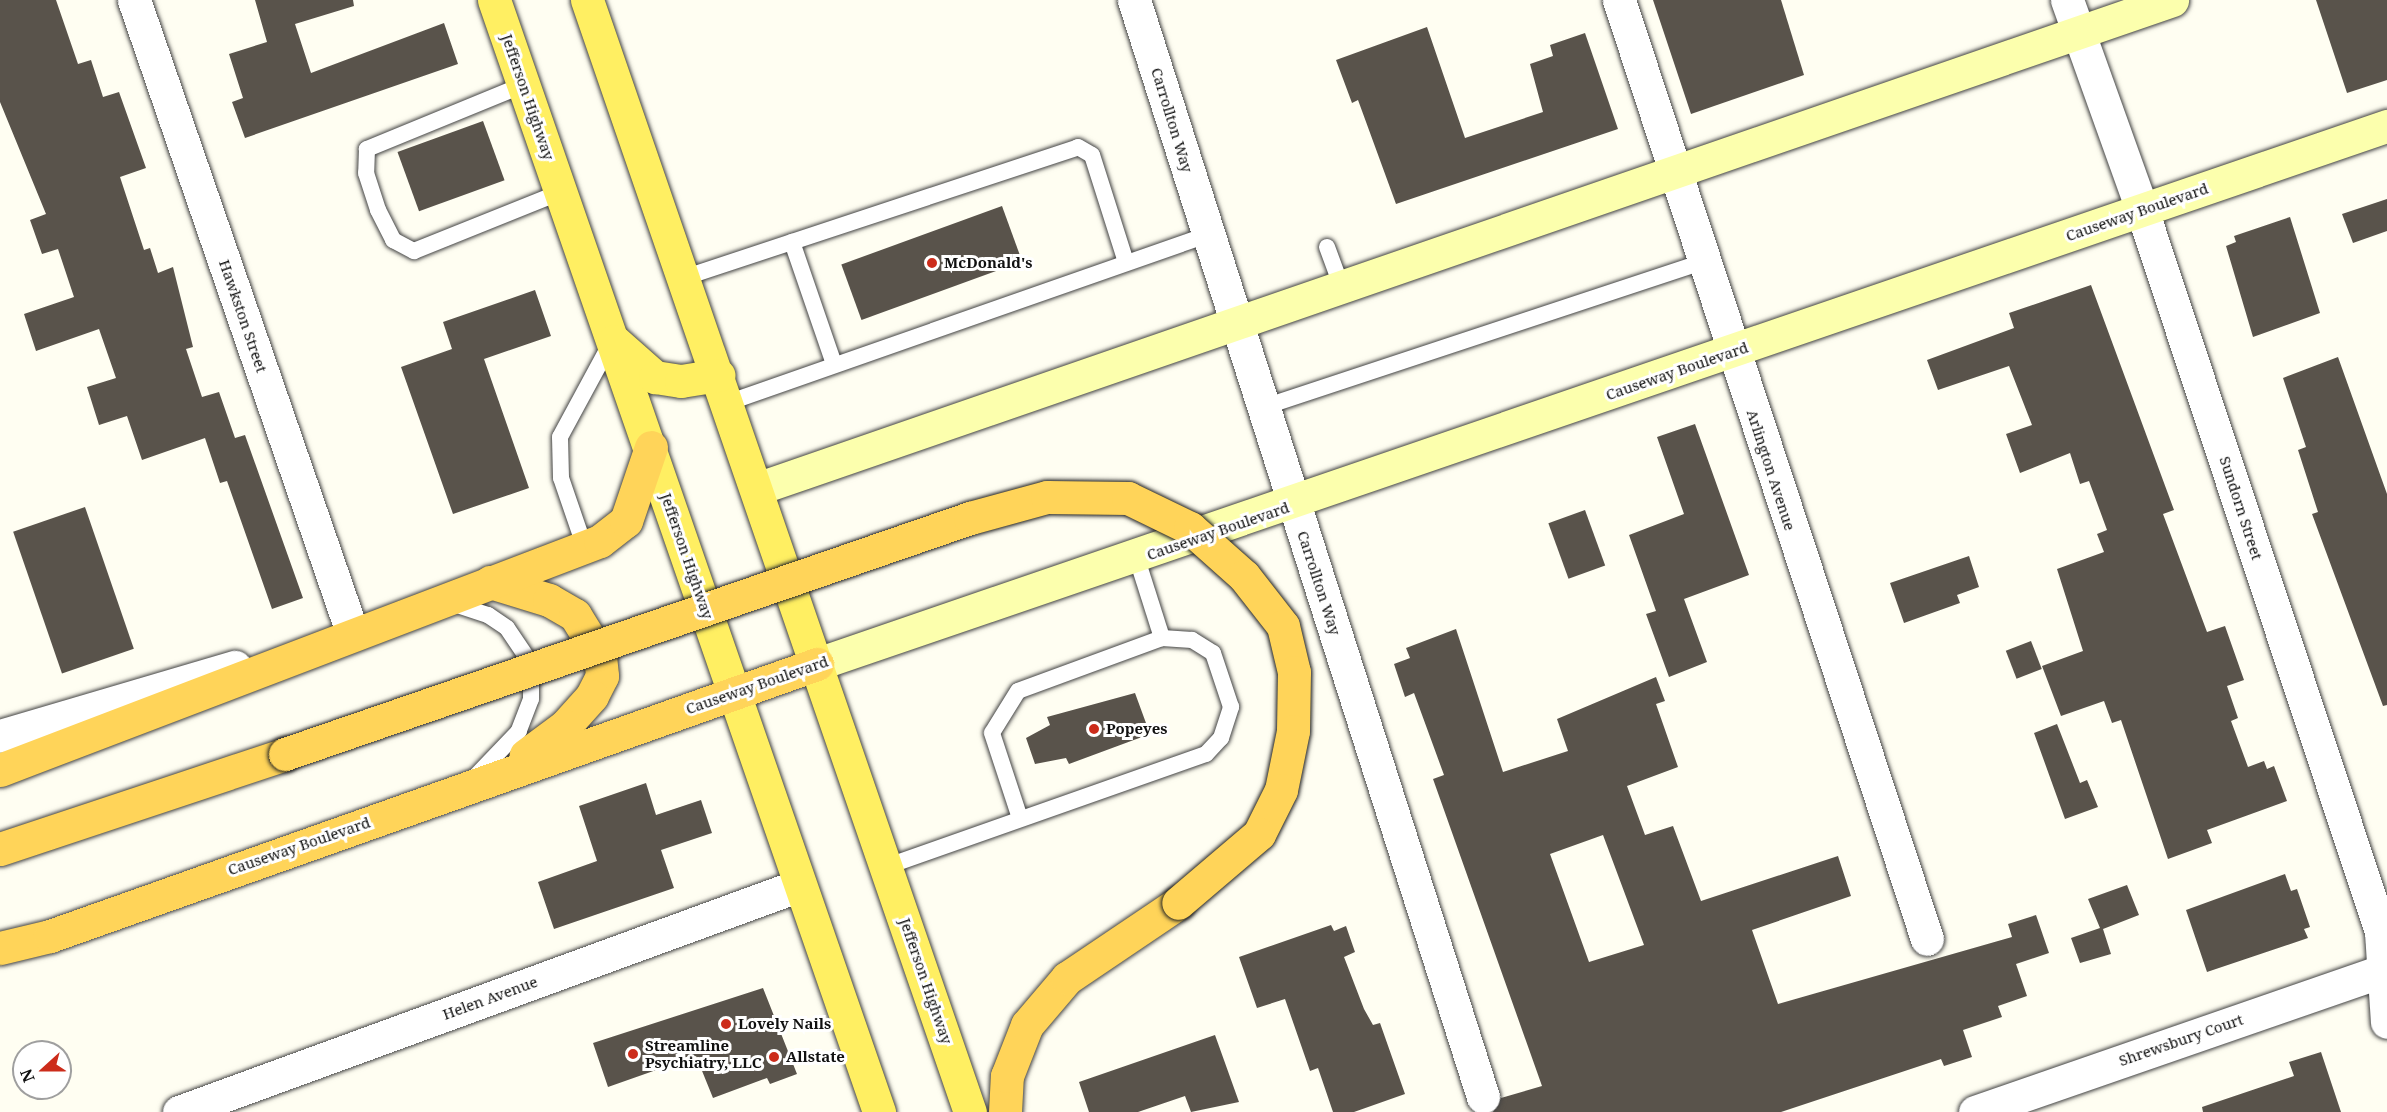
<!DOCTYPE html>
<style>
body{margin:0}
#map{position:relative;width:2387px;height:1112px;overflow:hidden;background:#fffef2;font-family:"Noto Serif",serif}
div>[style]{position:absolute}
.building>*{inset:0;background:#59534b;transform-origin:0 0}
.roads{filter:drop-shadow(0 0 2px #434343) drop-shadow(0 0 2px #434343)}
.service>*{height:16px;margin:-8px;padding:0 8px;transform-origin:8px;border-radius:8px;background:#fff}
.minor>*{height:33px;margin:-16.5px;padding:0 16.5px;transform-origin:16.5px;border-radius:16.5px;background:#fff}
.secondary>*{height:33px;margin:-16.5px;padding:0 16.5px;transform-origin:16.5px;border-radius:16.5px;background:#fcffad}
.primary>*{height:33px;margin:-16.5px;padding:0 16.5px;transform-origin:16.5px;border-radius:16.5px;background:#ffef62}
.trunk>*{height:33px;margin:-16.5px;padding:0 16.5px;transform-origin:16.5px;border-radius:16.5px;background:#ffd459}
.bridges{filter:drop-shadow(0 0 2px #212121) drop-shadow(0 0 2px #212121)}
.trunk-bridge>*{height:33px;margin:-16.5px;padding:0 16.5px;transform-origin:16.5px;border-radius:16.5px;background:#ffd459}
.dots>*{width:16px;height:16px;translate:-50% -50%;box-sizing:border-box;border:3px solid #fff;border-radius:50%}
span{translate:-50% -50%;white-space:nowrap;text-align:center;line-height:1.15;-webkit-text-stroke:6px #fff;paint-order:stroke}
.street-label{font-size:15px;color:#101010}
.poi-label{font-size:15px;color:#101010;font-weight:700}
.left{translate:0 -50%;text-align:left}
.north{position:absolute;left:12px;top:1040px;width:60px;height:60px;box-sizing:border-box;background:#fff;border:2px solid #9f9f9f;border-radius:50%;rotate:249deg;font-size:16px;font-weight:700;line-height:24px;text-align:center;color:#101010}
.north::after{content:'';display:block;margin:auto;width:21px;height:27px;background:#cc2c1b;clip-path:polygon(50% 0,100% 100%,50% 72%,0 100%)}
</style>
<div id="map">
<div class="building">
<div style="clip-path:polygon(0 0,56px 0,78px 64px,91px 60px,103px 97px,119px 92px,146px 168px,120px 177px,144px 250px,150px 248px,158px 273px,173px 267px,193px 347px,186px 349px,202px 397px,219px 392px,235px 438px,245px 435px,303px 598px,272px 609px,227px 481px,220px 483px,205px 438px,142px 460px,127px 416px,99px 425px,87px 387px,116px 378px,99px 329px,36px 351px,24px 314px,74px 297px,58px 249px,42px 254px,30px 220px,46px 214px,0 102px)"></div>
<div style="clip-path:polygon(255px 0,353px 0,354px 6px,295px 24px,311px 73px,444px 23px,458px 64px,245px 138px,232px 102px,243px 98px,229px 54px,267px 42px)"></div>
<div style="clip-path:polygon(1653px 0,1781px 0,1804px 75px,1691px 114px)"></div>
<div style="clip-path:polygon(2316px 0,2387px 0,2387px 80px,2347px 93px)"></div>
<div style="clip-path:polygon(1427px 27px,1465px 138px,1543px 112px,1530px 64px,1553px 56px,1550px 45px,1585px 33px,1618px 129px,1396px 204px,1358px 100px,1352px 103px,1336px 60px)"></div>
<div style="left:483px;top:121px;width:63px;height:91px;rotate:70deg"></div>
<div style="clip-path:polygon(2387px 199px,2387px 231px,2353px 243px,2342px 214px)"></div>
<div style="left:1002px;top:206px;width:59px;height:171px;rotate:70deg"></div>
<div style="clip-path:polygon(2290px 217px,2320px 313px,2253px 337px,2226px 246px,2236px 242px,2234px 236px)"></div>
<div style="clip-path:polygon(2091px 285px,2174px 510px,2163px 514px,2207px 632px,2225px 626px,2244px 680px,2227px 686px,2238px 718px,2231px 721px,2248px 767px,2264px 761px,2267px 769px,2274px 766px,2287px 801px,2207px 830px,2212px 843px,2168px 859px,2121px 720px,2112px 723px,2104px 701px,2061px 716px,2042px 666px,2083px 651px,2057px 569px,2104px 552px,2097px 534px,2107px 530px,2089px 481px,2080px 484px,2070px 453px,2020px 473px,2006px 434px,2032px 425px,2009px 366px,1938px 390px,1927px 360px,2014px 328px,2009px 313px)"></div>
<div style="clip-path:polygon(535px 290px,551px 336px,484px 359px,529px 488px,453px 514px,401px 367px,452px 349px,443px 322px)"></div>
<div style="clip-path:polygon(2338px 357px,2387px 494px,2387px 705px,2383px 706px,2312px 514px,2318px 512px,2298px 450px,2306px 447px,2283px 378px)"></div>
<div style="clip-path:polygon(1695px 424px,1749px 575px,1684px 599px,1707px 662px,1669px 677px,1646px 614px,1656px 611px,1629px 535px,1684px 514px,1657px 437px)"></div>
<div style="left:85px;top:507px;width:150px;height:76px;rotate:71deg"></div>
<div style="left:1585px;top:510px;width:59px;height:39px;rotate:70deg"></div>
<div style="clip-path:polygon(1969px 556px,1979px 587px,1957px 595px,1960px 603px,1904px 623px,1890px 583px)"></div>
<div style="clip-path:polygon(evenodd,1456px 629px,1503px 772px,1568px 751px,1557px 719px,1656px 677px,1665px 701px,1656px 704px,1678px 767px,1627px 786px,1645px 835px,1673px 826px,1701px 901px,1838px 856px,1851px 896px,1752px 930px,1778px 1004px,2012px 937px,2008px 924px,2036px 915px,2049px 953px,2016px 964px,2027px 996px,1998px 1006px,2002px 1017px,1963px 1030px,1972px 1057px,1944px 1066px,1941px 1059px,1781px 1112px,1493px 1112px,1501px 1098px,1542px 1086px,1433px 779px,1444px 775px,1414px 693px,1405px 697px,1394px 664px,1410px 658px,1406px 648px,1456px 629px,1603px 835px,1644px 945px,1589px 962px,1550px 854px,1603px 835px)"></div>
<div style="left:2031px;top:641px;width:30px;height:27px;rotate:69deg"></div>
<div style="clip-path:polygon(1135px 693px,1150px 734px,1069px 764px,1066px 758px,1035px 764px,1026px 738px,1050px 725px,1047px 717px)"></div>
<div style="clip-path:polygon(2057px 724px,2080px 783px,2087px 780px,2098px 807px,2065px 819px,2034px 733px)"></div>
<div style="clip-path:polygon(646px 783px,656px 815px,701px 800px,712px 833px,661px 850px,674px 888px,554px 929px,538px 882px,597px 861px,579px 806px)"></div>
<div style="clip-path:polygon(2285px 874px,2291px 891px,2297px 889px,2310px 927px,2304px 929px,2308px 938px,2207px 972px,2186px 910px)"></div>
<div style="clip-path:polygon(2127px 885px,2139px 915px,2103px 929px,2111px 954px,2080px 963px,2071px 938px,2100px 928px,2088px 899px)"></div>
<div style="clip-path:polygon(1331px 925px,1334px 931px,1346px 926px,1355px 952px,1344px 957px,1364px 1009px,1373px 1025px,1380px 1023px,1405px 1094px,1354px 1112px,1333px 1112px,1318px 1068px,1310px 1071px,1285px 999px,1257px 1008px,1239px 957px)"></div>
<div style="clip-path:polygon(763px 988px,797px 1074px,770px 1084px,767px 1078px,713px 1098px,696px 1056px,608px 1087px,593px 1043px)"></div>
<div style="clip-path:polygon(1215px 1035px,1239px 1102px,1191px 1112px,1185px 1096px,1138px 1112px,1089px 1112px,1079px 1082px)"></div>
<div style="clip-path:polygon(2321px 1052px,2341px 1112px,2203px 1112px,2202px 1107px,2294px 1076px,2289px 1062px)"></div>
</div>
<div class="roads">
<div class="service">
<div style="left:523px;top:85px;width:169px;rotate:157.7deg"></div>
<div style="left:367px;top:149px;width:24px;rotate:92deg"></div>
<div style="left:366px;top:173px;width:39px;rotate:72deg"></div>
<div style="left:378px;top:210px;width:34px;rotate:63deg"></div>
<div style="left:393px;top:240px;width:24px;rotate:28deg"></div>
<div style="left:414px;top:251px;width:158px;rotate:-21.9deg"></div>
<div style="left:792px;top:242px;width:129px;rotate:71deg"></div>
<div style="left:1327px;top:247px;width:40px;rotate:69.8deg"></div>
<div style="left:686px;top:277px;width:413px;rotate:-18.3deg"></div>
<div style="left:1078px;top:147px;width:16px;rotate:30deg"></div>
<div style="left:1092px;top:155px;width:112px;rotate:72.4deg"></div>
<div style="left:730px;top:402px;width:505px;rotate:-19.3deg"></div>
<div style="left:1264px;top:407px;width:465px;rotate:-18.3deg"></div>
<div style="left:585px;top:548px;width:74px;rotate:-108.9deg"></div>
<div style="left:561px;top:478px;width:41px;rotate:-91.4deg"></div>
<div style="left:560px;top:437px;width:109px;rotate:-61.6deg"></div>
<div style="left:1137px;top:559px;width:83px;rotate:72.4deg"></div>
<div style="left:451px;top:603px;width:39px;rotate:18deg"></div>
<div style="left:488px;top:615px;width:23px;rotate:34deg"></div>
<div style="left:507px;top:628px;width:32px;rotate:56deg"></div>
<div style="left:525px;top:655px;width:26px;rotate:77deg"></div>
<div style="left:531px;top:680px;width:19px;rotate:90deg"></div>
<div style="left:531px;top:699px;width:34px;rotate:111deg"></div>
<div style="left:519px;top:731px;width:61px;rotate:133.7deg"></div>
<div style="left:888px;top:866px;width:337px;rotate:-19.4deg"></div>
<div style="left:1206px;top:754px;width:22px;rotate:-47deg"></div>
<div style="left:1221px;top:738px;width:33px;rotate:-72deg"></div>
<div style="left:1231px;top:707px;width:57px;rotate:-108.4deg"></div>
<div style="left:1213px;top:653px;width:25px;rotate:-148deg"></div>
<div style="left:1192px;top:640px;width:30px;rotate:-176deg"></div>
<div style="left:1162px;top:638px;width:153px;rotate:159.8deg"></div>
<div style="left:1018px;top:691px;width:49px;rotate:121.8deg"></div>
<div style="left:992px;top:733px;width:89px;rotate:71.8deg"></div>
</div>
<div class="minor">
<div style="left:134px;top:0;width:669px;rotate:70.97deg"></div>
<div style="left:1134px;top:0;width:1151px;rotate:72.35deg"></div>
<div style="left:1619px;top:0;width:988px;rotate:71.84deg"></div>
<div style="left:2067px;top:0;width:223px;rotate:70.3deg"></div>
<div style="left:2142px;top:210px;width:761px;rotate:71.68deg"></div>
<div style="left:2381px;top:932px;width:90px;rotate:86.2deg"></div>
<div style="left:0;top:736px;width:245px;rotate:-16.4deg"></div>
<div style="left:179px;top:1112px;width:661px;rotate:-20.08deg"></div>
<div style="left:1975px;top:1112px;width:436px;rotate:-19.1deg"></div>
</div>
<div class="secondary">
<div style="left:759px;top:488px;width:1495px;rotate:-19.05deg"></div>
<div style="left:817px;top:664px;width:1660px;rotate:-18.92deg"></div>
</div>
<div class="primary">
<div style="left:494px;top:0;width:1177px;rotate:70.9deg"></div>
<div style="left:587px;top:0;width:1176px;rotate:71deg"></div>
<div style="left:614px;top:341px;width:55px;rotate:41.3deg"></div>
<div style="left:655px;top:377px;width:26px;rotate:9deg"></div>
<div style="left:681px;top:381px;width:38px;rotate:-9deg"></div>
</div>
<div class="trunk">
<div style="left:490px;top:582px;width:62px;rotate:17deg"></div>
<div style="left:549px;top:600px;width:30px;rotate:30deg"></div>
<div style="left:575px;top:615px;width:48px;rotate:58.6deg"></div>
<div style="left:600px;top:656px;width:20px;rotate:84deg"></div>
<div style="left:602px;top:676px;width:22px;rotate:117deg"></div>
<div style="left:592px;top:696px;width:40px;rotate:132deg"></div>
<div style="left:565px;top:726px;width:49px;rotate:143.4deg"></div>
<div style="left:0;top:770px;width:642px;rotate:-20.89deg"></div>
<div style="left:600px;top:541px;width:33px;rotate:-38deg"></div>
<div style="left:626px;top:521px;width:78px;rotate:-71.3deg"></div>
<div style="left:0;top:849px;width:300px;rotate:-18.4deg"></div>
<div style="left:0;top:948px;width:51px;rotate:-13.5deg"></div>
<div style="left:50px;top:936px;width:814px;rotate:-19.53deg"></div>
<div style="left:1005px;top:1112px;width:36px;rotate:-87deg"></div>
<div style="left:1007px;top:1076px;width:55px;rotate:-68.6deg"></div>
<div style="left:1027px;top:1025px;width:62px;rotate:-49.6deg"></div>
<div style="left:1067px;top:978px;width:134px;rotate:-34deg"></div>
</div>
</div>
<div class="bridges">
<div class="trunk-bridge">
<div style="left:285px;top:754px;width:725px;rotate:-19.01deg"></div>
<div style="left:970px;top:518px;width:80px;rotate:-15.3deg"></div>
<div style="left:1047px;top:497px;width:81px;rotate:0.7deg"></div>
<div style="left:1128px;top:498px;width:69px;rotate:25.8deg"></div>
<div style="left:1190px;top:528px;width:72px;rotate:41.6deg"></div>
<div style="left:1244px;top:576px;width:63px;rotate:52deg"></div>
<div style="left:1283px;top:626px;width:47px;rotate:76.6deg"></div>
<div style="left:1294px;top:672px;width:59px;rotate:91deg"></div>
<div style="left:1293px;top:731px;width:60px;rotate:101.5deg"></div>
<div style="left:1281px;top:790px;width:49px;rotate:116.6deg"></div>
<div style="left:1259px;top:834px;width:106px;rotate:139.6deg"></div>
</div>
</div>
<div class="dots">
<div style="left:932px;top:263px;background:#cc2c1b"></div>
<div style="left:1094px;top:729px;background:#cc2c1b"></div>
<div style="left:726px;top:1024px;background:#cc2c1b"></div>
<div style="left:633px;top:1054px;background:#cc2c1b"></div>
<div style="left:774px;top:1057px;background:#cc2c1b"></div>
</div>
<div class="street-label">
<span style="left:528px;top:97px;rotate:71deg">Jefferson Highway</span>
<span style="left:1172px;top:120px;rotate:73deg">Carrollton Way</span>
<span style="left:2137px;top:212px;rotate:-19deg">Causeway Boulevard</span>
<span style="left:243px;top:316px;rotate:71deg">Hawkston Street</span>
<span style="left:1677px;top:371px;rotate:-19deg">Causeway Boulevard</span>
<span style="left:1771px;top:470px;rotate:72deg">Arlington Avenue</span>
<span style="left:2241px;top:508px;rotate:72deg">Sundorn Street</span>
<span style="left:1218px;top:531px;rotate:-19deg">Causeway Boulevard</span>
<span style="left:687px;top:556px;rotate:71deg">Jefferson Highway</span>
<span style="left:1319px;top:583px;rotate:72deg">Carrollton Way</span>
<span style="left:757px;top:685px;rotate:-19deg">Causeway Boulevard</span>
<span style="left:299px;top:846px;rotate:-19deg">Causeway Boulevard</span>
<span style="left:926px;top:981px;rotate:71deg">Jefferson Highway</span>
<span style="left:490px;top:998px;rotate:-20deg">Helen Avenue</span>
<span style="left:2181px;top:1040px;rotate:-19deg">Shrewsbury Court</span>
</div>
<div class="poi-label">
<span class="left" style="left:944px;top:263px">McDonald's</span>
<span class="left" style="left:1106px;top:729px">Popeyes</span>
<span class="left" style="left:738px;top:1024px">Lovely Nails</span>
<span class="left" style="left:645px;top:1054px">Streamline<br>Psychiatry, LLC</span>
<span class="left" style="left:786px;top:1057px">Allstate</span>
</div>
<div class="north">N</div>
</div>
